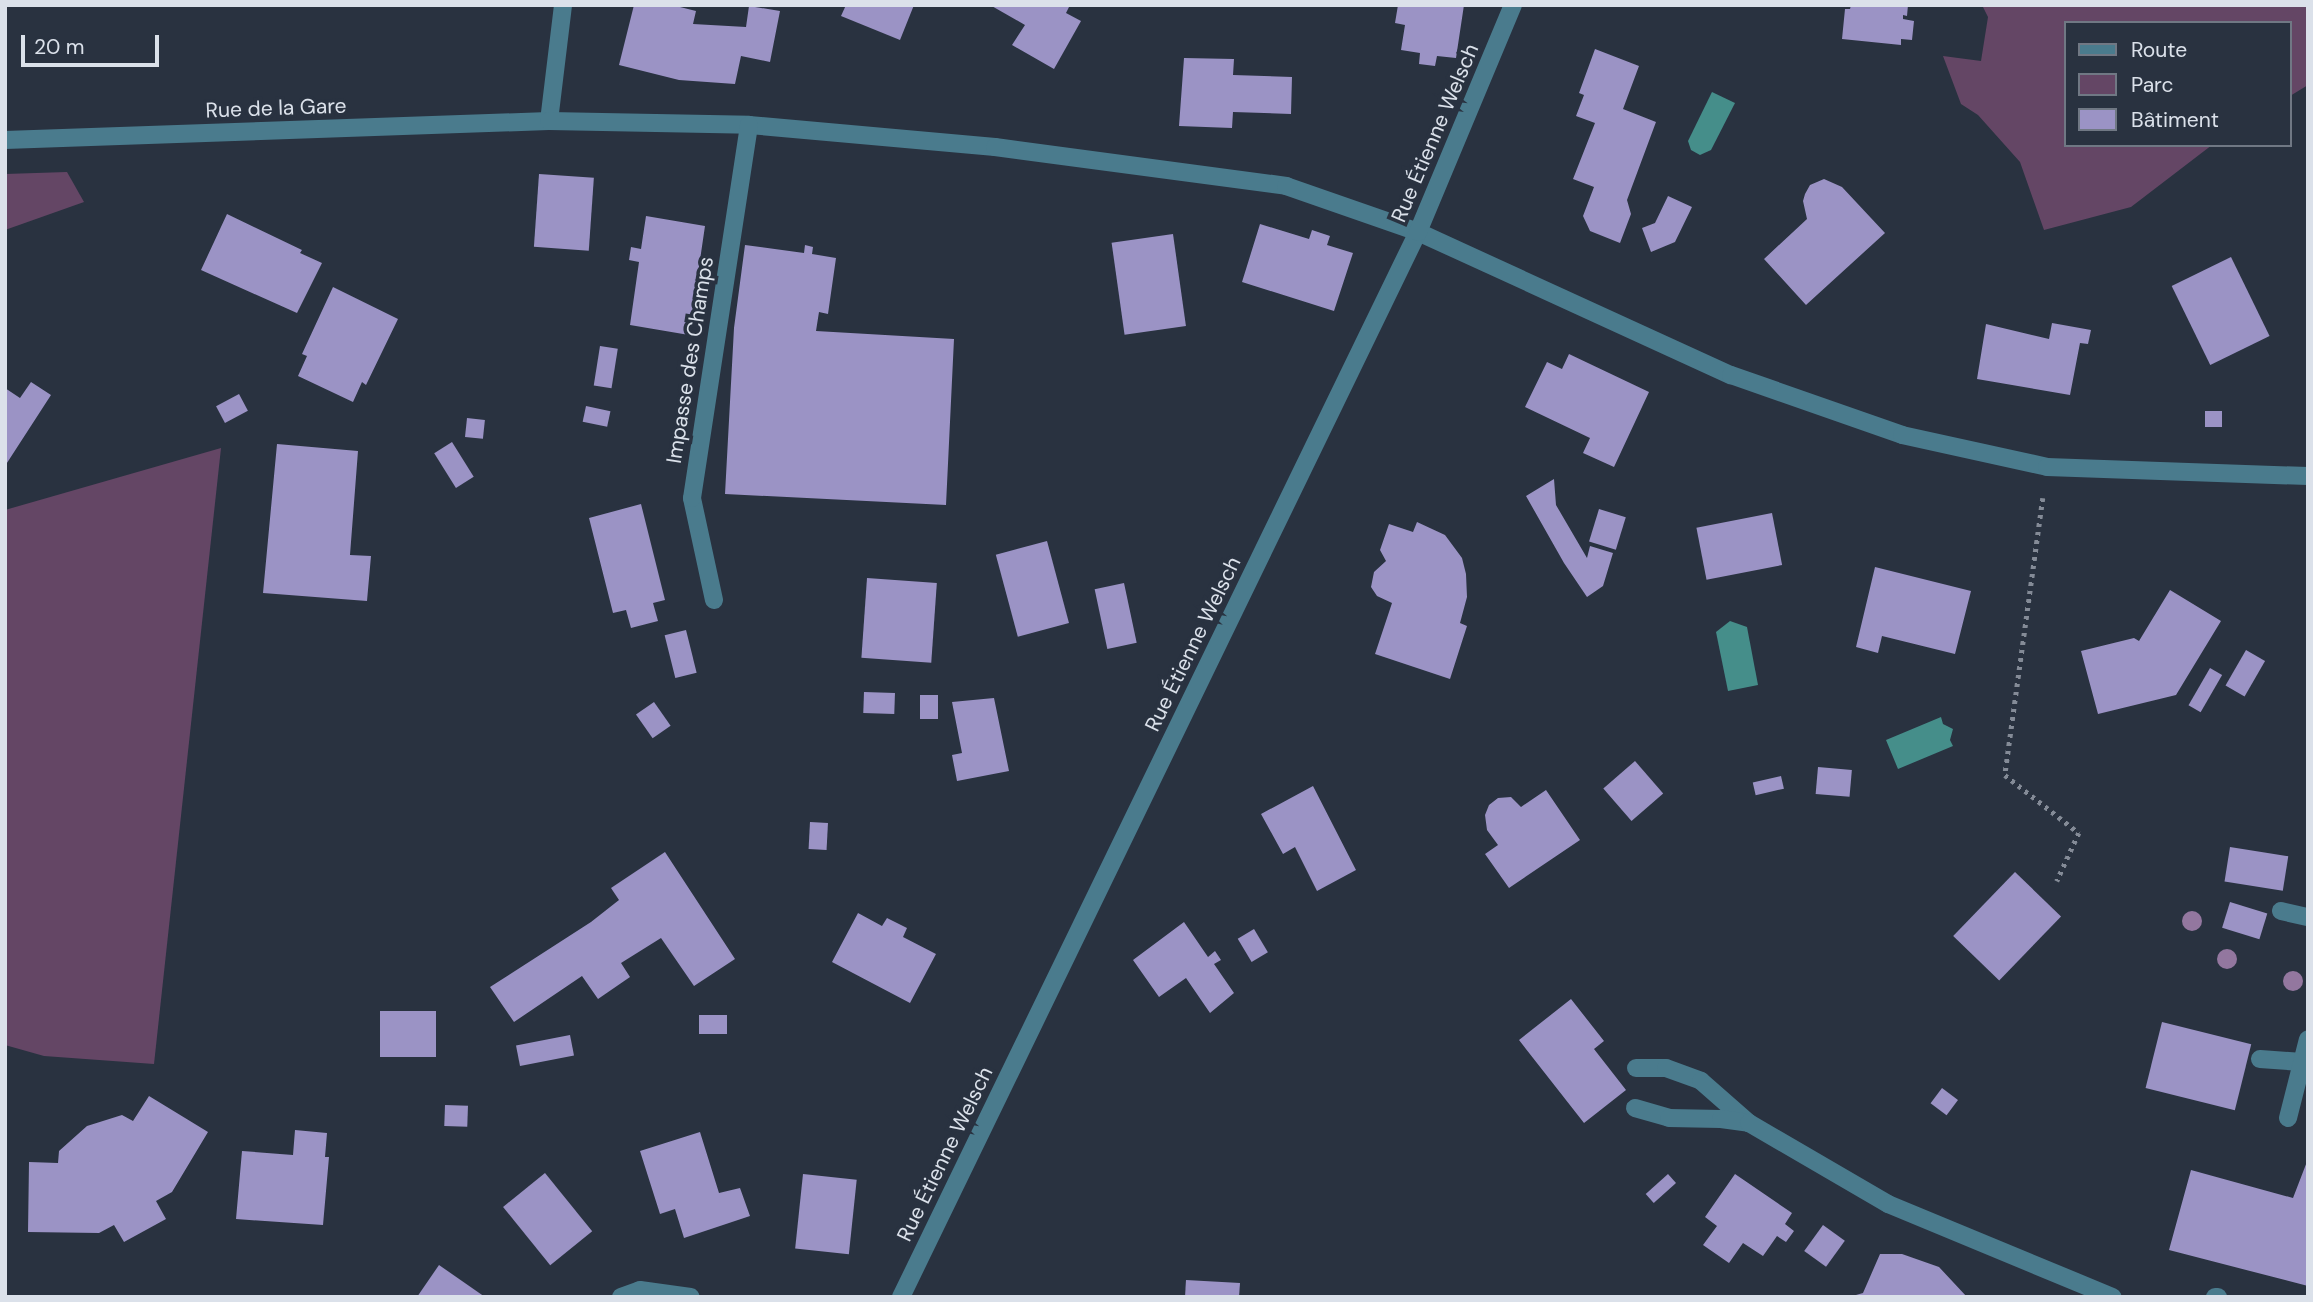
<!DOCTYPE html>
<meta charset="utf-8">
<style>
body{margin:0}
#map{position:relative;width:2313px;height:1302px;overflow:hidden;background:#293240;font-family:"DM Sans",sans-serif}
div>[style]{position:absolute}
.green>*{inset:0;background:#644665}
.water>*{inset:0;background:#458e8a}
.building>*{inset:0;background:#9b93c5;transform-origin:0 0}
.path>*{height:4.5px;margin-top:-2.25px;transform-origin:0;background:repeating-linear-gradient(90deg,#848b97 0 3.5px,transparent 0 8.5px)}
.minor>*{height:18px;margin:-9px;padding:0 9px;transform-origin:9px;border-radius:9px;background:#4a7b8d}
.trees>*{width:20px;height:20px;margin:-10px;border-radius:50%;background:#93779f}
span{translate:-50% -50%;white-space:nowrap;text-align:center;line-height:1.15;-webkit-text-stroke:7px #293240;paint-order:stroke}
.street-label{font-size:21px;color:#dbe1ea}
.frame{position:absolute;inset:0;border:7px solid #dbe1ea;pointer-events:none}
.legend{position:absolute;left:2064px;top:21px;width:228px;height:126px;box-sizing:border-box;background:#293240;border:2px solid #707884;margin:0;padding:9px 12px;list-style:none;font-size:21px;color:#dbe1ea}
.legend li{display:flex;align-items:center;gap:14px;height:35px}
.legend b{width:35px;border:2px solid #707884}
.scale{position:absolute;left:21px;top:35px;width:138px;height:32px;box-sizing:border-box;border:4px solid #dbe1ea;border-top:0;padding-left:9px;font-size:21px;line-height:24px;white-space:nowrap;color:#dbe1ea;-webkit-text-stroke:5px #293240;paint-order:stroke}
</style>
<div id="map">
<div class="green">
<div style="clip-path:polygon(1982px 5px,2308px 5px,2308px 85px,2290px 96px,2290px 23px,2066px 23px,2066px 145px,2212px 145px,2131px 207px,2044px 230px,2020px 162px,1978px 115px,1961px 104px,1943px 56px,1981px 61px,1988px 17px)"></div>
<div style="clip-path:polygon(67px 172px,84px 202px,5px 230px,5px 174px)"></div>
<div style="clip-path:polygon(221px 448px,154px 1064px,44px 1056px,5px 1045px,5px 510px)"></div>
</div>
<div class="water">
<div style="clip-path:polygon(1712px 92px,1735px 103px,1711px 150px,1700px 155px,1691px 150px,1688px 141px)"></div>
<div style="clip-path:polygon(1730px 621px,1747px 627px,1758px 685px,1728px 691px,1716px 632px)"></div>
<div style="clip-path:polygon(1941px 717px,1943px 724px,1953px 729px,1950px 740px,1953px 746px,1898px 769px,1886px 740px)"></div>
</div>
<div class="building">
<div style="clip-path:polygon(634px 5px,672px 5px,696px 11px,693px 24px,746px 27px,749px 6px,780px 11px,770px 62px,741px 56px,735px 84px,679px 80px,619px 65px)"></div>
<div style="clip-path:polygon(846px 5px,914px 5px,900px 40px,841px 16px)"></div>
<div style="clip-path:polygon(990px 5px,1070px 5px,1066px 13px,1081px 21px,1054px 69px,1012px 45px,1025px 25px)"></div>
<div style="clip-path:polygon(1398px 5px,1464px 5px,1456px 58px,1437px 56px,1435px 66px,1419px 64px,1420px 53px,1401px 50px,1405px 25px,1395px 23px)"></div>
<div style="clip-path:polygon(1851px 5px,1908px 5px,1907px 16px,1903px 15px,1903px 19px,1914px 21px,1912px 40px,1901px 39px,1901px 45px,1842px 39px,1845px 9px,1850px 9px)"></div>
<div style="clip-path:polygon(1595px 49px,1639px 66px,1623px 109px,1656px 122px,1627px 200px,1631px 214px,1620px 243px,1590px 231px,1583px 216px,1594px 187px,1573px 179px,1595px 123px,1576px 116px,1584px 95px,1579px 93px)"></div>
<div style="clip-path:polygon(1184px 58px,1234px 59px,1233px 75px,1292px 77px,1291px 114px,1233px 112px,1232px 128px,1179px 126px)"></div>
<div style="left:539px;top:174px;width:55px;height:73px;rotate:4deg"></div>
<div style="clip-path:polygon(1824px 179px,1842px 187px,1885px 233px,1806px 305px,1764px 259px,1807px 219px,1803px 201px,1805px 194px,1810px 185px)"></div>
<div style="clip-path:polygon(1668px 196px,1692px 207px,1675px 242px,1651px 252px,1642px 228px,1655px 223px)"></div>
<div style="clip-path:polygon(227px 214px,302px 250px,300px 253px,322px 263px,297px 313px,201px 270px)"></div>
<div style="clip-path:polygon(646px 216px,705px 226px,689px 335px,630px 325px,639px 262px,629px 260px,631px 247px,641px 249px)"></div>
<div style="clip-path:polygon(1260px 224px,1309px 239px,1312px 230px,1330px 236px,1327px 245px,1353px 253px,1334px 311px,1242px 282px)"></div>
<div style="left:1173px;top:234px;width:93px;height:62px;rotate:82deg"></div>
<div style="clip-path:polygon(745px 245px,804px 253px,805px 245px,813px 247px,812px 254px,836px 258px,828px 314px,819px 312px,816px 331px,954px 339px,946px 505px,725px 494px,734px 328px)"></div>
<div style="left:2231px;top:257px;width:88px;height:66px;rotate:64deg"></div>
<div style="clip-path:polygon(333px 287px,398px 319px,366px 385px,362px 382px,353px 402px,298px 376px,307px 356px,302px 354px)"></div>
<div style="clip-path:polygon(2052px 323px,2091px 330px,2088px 344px,2080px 343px,2070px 395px,1977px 379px,1986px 324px,2049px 339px)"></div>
<div style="left:600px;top:346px;width:18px;height:40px;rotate:9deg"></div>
<div style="clip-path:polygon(1569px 354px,1649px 392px,1614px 467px,1583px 453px,1590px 438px,1525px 407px,1547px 362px,1562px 369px)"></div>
<div style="clip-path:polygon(31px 382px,51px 395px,5px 466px,5px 388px,20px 398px)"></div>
<div style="left:239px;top:394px;width:19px;height:26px;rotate:62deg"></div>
<div style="left:586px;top:406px;width:25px;height:16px;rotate:12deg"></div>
<div style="left:2205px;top:411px;width:17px;height:16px"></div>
<div style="left:467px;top:418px;width:18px;height:19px;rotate:6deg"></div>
<div style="left:452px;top:442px;width:41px;height:21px;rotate:58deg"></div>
<div style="clip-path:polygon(277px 444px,358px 451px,350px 555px,371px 556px,367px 601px,263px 593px)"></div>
<div style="clip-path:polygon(1554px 479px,1556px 505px,1587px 558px,1590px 546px,1613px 553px,1603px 586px,1587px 597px,1564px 563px,1526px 496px)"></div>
<div style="clip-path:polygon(641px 504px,665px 600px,653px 603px,658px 621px,631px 628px,626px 610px,613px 613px,589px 518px)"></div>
<div style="left:1599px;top:509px;width:28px;height:34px;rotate:17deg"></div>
<div style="left:1772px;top:513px;width:53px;height:77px;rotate:79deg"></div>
<div style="clip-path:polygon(1417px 522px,1445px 535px,1462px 558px,1466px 574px,1467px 597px,1460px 623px,1467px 626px,1450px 679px,1375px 654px,1392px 603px,1377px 596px,1371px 587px,1374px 572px,1386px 561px,1380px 550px,1389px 524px,1413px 532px)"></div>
<div style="left:1047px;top:541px;width:85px;height:53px;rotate:75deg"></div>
<div style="clip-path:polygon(1875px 567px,1971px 591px,1955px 654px,1882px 636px,1878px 653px,1856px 647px)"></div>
<div style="left:867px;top:578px;width:70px;height:80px;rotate:4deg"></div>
<div style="left:1124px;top:583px;width:61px;height:30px;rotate:78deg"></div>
<div style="clip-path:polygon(2170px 590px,2221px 621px,2176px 695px,2098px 714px,2081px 651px,2134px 638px,2139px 641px)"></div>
<div style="left:686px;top:630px;width:44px;height:22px;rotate:76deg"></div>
<div style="left:2246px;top:650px;width:22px;height:41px;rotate:30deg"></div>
<div style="left:2210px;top:668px;width:14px;height:43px;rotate:30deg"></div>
<div style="left:864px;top:692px;width:31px;height:21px;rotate:2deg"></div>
<div style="left:920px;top:695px;width:18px;height:24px"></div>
<div style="clip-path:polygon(994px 698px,1009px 771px,957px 781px,952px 755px,962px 753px,952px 702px)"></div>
<div style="left:654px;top:702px;width:29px;height:22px;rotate:55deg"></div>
<div style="left:1635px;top:761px;width:43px;height:42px;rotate:49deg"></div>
<div style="left:1818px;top:767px;width:34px;height:27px;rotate:5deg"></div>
<div style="left:1781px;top:776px;width:13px;height:29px;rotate:77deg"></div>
<div style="clip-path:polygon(1313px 786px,1356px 870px,1317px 891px,1295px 847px,1283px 854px,1261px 814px)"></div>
<div style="clip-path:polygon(1546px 790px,1580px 840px,1509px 888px,1485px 854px,1498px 845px,1487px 830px,1485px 815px,1489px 805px,1498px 798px,1511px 797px,1521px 807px)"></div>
<div style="left:810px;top:822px;width:18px;height:27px;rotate:3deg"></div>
<div style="left:2230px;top:847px;width:59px;height:35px;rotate:9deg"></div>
<div style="clip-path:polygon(665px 852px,735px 959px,694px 986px,661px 938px,621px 963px,630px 977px,598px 999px,582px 976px,514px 1022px,490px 987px,591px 922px,619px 900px,611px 888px)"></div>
<div style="left:2015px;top:872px;width:64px;height:89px;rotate:44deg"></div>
<div style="left:2230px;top:902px;width:39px;height:27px;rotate:17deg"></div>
<div style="clip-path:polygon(858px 913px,882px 926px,887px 918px,907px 928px,903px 937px,936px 954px,910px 1003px,832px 962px)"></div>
<div style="clip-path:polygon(1184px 922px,1208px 957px,1215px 951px,1221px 960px,1214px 964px,1234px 993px,1210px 1013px,1186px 978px,1159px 997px,1133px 960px)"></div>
<div style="left:1254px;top:929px;width:27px;height:19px;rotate:59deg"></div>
<div style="clip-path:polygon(1571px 999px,1604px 1041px,1594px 1049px,1626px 1090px,1584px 1123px,1519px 1040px)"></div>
<div style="left:436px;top:1011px;width:46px;height:56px;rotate:90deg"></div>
<div style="left:699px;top:1015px;width:28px;height:19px"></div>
<div style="left:2162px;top:1022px;width:92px;height:68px;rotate:14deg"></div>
<div style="left:570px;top:1035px;width:21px;height:55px;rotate:79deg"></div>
<div style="left:1942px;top:1088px;width:20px;height:19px;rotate:37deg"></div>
<div style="clip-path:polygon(149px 1096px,208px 1132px,172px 1192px,156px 1201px,166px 1219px,124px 1242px,114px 1225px,99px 1233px,28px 1232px,29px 1162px,58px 1163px,59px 1151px,87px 1126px,122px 1115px,133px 1121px)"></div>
<div style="left:445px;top:1105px;width:23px;height:21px;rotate:2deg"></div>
<div style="clip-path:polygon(295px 1130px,327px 1133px,325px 1157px,329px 1157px,323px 1225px,236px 1219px,242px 1151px,293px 1155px)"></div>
<div style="clip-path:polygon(700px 1132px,719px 1193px,740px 1188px,750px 1216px,684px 1238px,675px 1209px,660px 1214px,640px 1151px)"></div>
<div style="clip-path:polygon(2308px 1159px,2308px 1286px,2169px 1250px,2191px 1170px,2293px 1198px)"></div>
<div style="left:545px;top:1173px;width:75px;height:54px;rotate:51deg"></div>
<div style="left:803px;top:1174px;width:54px;height:75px;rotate:6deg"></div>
<div style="left:1668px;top:1174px;width:12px;height:30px;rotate:48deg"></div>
<div style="clip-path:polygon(1735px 1174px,1792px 1213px,1785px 1224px,1794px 1231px,1786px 1242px,1777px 1236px,1763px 1256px,1743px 1243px,1729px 1263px,1703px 1245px,1717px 1226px,1705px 1217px)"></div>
<div style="left:1823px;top:1225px;width:27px;height:32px;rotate:36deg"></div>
<div style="clip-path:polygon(1880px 1254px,1902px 1254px,1939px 1267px,1967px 1297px,1849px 1297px,1863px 1293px)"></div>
<div style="clip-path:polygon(439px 1265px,485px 1297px,417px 1297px)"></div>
<div style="clip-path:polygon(1186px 1280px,1240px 1283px,1239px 1297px,1185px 1297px)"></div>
</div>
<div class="path">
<div style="left:2043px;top:498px;width:280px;rotate:97.8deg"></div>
<div style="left:2005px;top:775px;width:94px;rotate:38.1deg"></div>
<div style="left:2079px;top:833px;width:53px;rotate:114.6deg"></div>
</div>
<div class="minor">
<div style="left:549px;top:121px;width:117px;rotate:-83.1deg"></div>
<div style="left:5px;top:140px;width:544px;rotate:-2deg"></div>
<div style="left:549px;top:121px;width:200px;rotate:1.1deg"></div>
<div style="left:749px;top:125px;width:247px;rotate:5.1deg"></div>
<div style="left:995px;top:147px;width:294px;rotate:7.6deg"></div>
<div style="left:1286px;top:186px;width:140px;rotate:19.2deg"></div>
<div style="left:1418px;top:232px;width:344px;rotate:24.6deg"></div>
<div style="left:1731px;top:375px;width:181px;rotate:19.3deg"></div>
<div style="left:1902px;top:435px;width:148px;rotate:12.4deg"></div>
<div style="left:2047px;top:467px;width:261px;rotate:2deg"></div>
<div style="left:714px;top:600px;width:104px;rotate:-102.2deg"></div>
<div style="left:692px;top:498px;width:377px;rotate:-81.3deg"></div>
<div style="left:2281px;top:911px;width:28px;rotate:13deg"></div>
<div style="left:2260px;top:1059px;width:42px;rotate:4.1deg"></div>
<div style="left:1636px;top:1068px;width:30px"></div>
<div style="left:1666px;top:1068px;width:37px;rotate:20deg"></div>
<div style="left:1701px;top:1081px;width:64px;rotate:41.2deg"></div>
<div style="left:1635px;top:1108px;width:35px;rotate:16deg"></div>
<div style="left:1669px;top:1118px;width:52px;rotate:1.1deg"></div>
<div style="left:1721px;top:1119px;width:28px;rotate:8deg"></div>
<div style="left:1749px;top:1123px;width:161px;rotate:30.2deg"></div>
<div style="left:1888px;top:1204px;width:243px;rotate:22.5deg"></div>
<div style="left:2288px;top:1118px;width:81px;rotate:-75.8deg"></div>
<div style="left:621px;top:1297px;width:20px;rotate:-20deg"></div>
<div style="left:640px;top:1290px;width:51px;rotate:7.8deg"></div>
<div style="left:901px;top:1297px;width:1184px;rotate:-64.11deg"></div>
<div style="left:1418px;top:232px;width:246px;rotate:-67.3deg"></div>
<div style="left:2215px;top:1297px;width:3px"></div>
</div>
<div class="trees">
<div style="left:2192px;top:921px"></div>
<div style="left:2227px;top:959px"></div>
<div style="left:2293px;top:981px"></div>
</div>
<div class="street-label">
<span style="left:276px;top:108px;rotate:-2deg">Rue de la Gare</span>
<span style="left:1435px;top:133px;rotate:-67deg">Rue Étienne Welsch</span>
<span style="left:690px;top:360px;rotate:-81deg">Impasse des Champs</span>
<span style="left:1193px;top:644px;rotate:-64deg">Rue Étienne Welsch</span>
<span style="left:945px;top:1154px;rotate:-64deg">Rue Étienne Welsch</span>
</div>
<div class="frame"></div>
<ul class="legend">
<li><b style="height:9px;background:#4a7b8d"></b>Route</li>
<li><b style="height:19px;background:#644665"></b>Parc</li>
<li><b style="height:19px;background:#9b93c5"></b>Bâtiment</li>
</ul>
<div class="scale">20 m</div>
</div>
